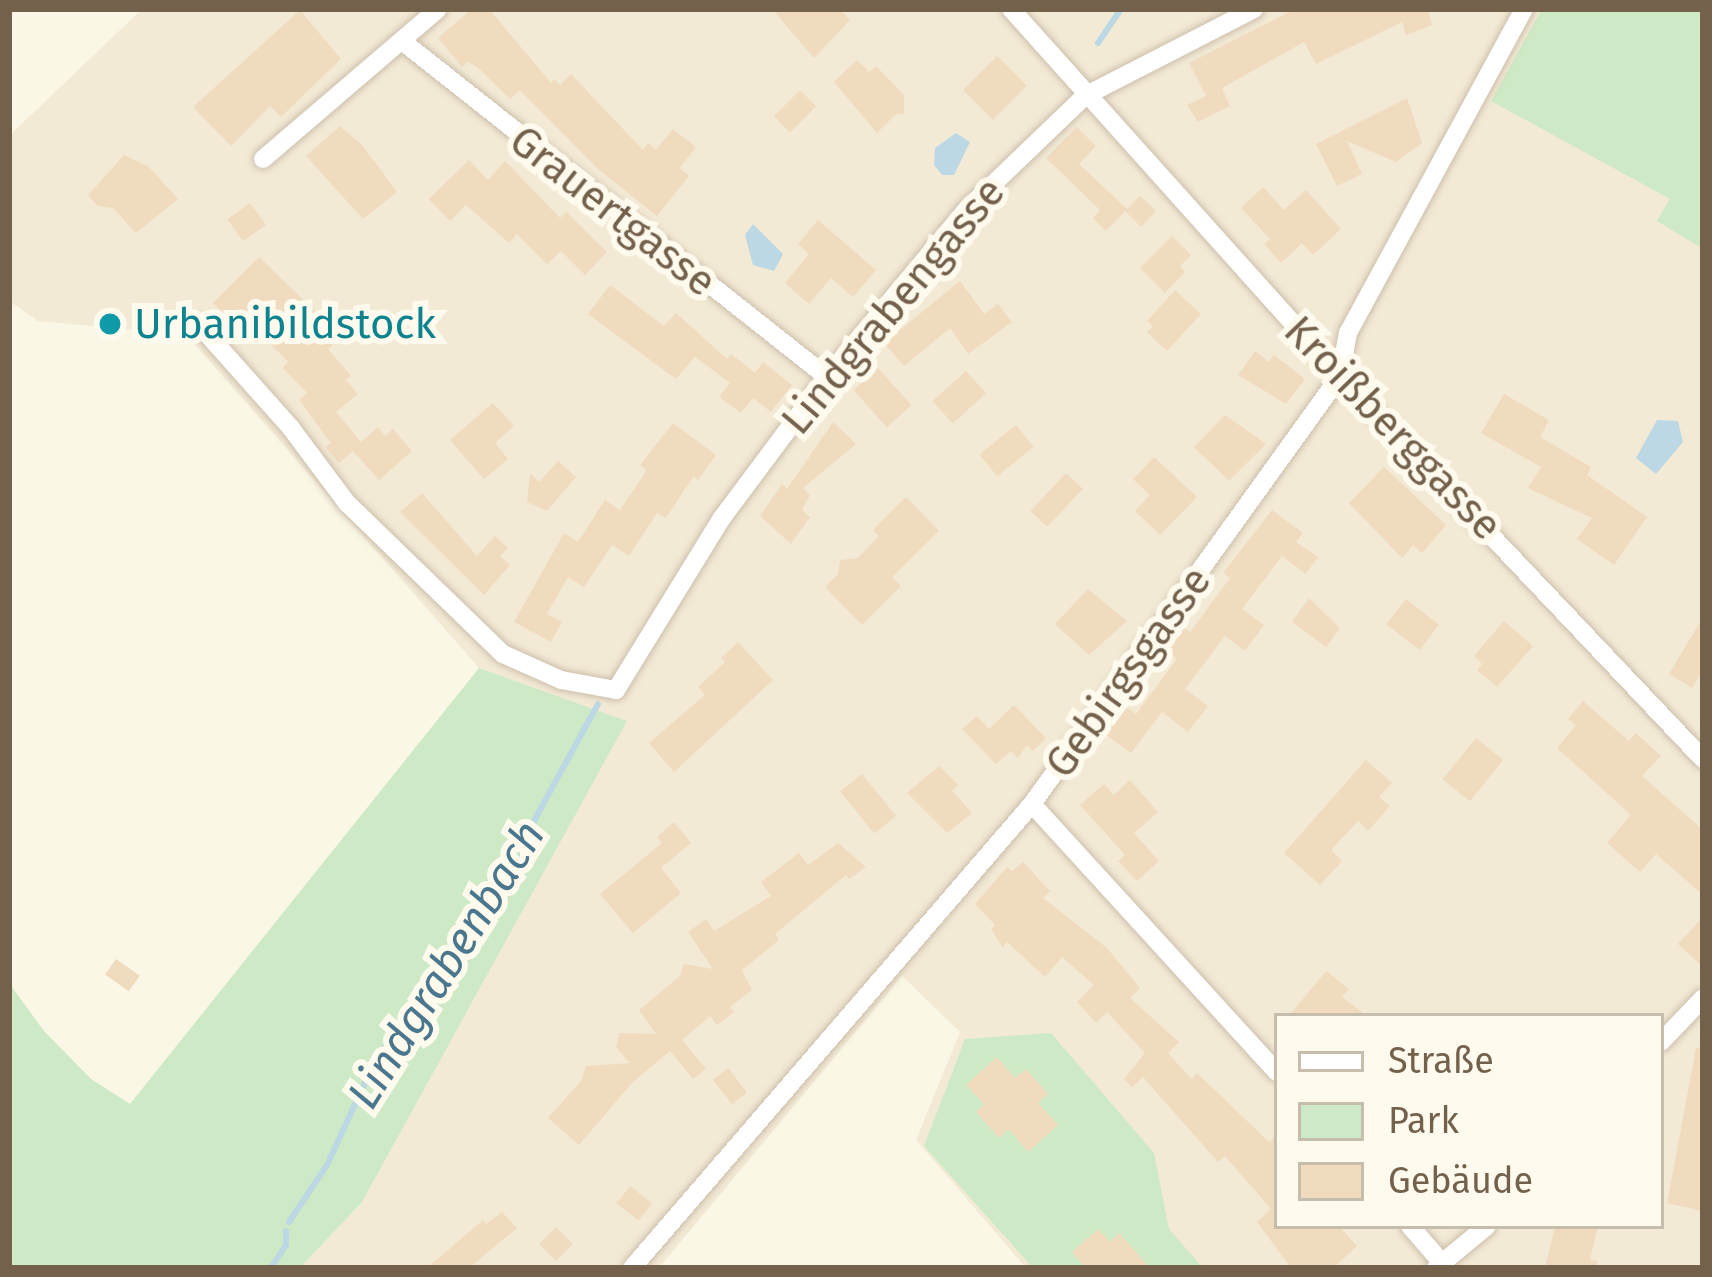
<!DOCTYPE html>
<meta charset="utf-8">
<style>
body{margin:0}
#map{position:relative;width:1712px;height:1277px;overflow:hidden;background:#fbf7e6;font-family:"Fira Sans",sans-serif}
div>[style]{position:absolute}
.residential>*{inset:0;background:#f3ead5}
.green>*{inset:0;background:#cee9c5}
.water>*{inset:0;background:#bcd8e4}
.stream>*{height:6px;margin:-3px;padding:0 3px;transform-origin:3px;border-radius:3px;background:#bcd8e4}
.building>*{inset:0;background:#f0dbbf;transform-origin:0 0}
.roads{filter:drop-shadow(0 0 3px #cdc0ad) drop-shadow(0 0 3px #cdc0ad)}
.minor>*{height:18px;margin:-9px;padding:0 9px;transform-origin:9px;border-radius:9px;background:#fff}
.dots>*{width:33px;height:33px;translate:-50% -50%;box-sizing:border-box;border:6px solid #fefaed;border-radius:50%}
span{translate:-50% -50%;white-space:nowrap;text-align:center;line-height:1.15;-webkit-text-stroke:12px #fefaed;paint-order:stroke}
.street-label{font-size:42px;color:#74614c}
.culture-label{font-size:42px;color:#0d838f}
.left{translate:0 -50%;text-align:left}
.water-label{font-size:45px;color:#4a778d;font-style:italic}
.frame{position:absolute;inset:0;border:12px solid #74614c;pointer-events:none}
.legend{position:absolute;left:1274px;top:1013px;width:390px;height:216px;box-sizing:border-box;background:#fefaed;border:3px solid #c7bdad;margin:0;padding:15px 21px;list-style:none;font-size:36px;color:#74614c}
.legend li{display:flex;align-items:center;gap:24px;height:60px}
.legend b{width:60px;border:3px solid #c7bdad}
</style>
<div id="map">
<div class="residential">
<div style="clip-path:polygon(evenodd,142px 9px,1703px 9px,1703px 1268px,1026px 1268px,916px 1140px,960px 1032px,902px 976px,659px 1268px,300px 1268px,362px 1202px,626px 721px,479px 668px,187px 335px,38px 321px,9px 301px,9px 136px,142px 9px,1277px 1016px,1661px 1016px,1661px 1226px,1277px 1226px,1277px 1016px)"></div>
</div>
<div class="green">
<div style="clip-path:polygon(1542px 9px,1703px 9px,1703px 249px,1657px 221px,1670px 199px,1491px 101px)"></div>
<div style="clip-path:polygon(479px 668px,627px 721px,362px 1202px,300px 1268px,9px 1268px,9px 983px,44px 1031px,91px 1079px,130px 1104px)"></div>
<div style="clip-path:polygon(1051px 1033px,1154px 1153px,1169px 1229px,1203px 1268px,1033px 1268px,924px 1146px,965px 1039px)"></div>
</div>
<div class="water">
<div style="clip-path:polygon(956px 133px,970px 142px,954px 175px,942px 175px,934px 165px,935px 148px)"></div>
<div style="clip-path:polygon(753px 224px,783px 254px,774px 271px,753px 265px,745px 235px)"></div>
<div style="clip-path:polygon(1657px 420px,1678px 421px,1683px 442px,1656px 474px,1636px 458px)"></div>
</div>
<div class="stream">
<div style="left:1098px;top:43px;width:41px;rotate:-55.9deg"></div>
<div style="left:289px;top:1222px;width:69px;rotate:-56.3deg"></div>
<div style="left:327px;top:1165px;width:119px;rotate:-65.2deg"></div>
<div style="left:377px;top:1057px;width:243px;rotate:-53.9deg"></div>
<div style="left:520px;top:861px;width:45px;rotate:-70.3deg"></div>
<div style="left:535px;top:819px;width:131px;rotate:-61.3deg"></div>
<div style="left:271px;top:1268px;width:27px;rotate:-57deg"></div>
<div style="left:286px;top:1245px;width:14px;rotate:-90deg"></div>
</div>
<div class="building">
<div style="clip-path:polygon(472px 9px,489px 9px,551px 83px,554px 79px,560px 85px,571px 74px,643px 150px,648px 143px,656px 150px,673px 129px,696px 147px,680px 168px,689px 176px,657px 216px,598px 169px,520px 90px,510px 99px,477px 67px,468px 62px,462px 67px,438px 38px)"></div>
<div style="clip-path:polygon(772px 9px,840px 9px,850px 20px,814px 58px)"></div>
<div style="clip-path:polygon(1295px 9px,1428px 9px,1432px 25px,1406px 35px,1402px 22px,1316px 64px,1304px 42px,1222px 88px,1230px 106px,1198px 122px,1187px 105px,1206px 96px,1189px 63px)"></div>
<div style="clip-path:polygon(300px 10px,341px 59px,281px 117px,270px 106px,231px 146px,193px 107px)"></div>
<div style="left:997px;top:56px;width:42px;height:48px;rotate:45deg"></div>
<div style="clip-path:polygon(857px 60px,869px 72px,876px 66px,904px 95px,904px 114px,896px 114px,877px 133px,834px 82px)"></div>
<div style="left:800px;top:90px;width:23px;height:37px;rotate:45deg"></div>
<div style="clip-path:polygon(1407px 98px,1422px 143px,1396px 162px,1347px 141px,1362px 174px,1337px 186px,1316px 144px)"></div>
<div style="clip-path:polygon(340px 126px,362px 145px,397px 192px,363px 219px,306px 156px)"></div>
<div style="clip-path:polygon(1077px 127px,1096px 146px,1079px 164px,1127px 209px,1140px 196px,1156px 211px,1141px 227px,1125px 211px,1106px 231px,1093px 218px,1100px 210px,1046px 158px)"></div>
<div style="clip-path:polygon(124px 155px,149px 167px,178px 199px,136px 233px,113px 208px,98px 206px,88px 195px)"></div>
<div style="clip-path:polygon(469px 160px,488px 180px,505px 161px,560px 218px,566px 212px,607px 252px,585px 275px,561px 251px,547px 264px,517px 234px,509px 243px,466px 205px,450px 221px,429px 199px)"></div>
<div style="clip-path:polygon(1263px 187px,1284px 210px,1306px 190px,1341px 229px,1313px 255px,1302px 243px,1281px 263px,1264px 244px,1270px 239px,1241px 208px)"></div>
<div style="left:250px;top:203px;width:27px;height:28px;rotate:54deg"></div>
<div style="clip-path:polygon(818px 220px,876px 270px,853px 297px,831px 278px,809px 304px,785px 283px,809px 254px,798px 244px)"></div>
<div style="clip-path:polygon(1172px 236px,1191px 255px,1180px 266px,1185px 272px,1165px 293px,1140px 268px)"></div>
<div style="clip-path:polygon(259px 257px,341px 336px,328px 349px,351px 376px,346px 380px,358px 394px,336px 412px,361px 442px,378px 427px,385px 436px,393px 429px,412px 451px,379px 480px,353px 451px,339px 463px,325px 447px,331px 443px,299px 400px,307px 393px,283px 368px,288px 362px,261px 334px,253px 343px,213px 303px)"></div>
<div style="clip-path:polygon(960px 281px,984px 314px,998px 304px,1012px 322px,968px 354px,950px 328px,904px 366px,884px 343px)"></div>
<div style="clip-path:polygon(610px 285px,664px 326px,676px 313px,727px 359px,731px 354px,755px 373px,763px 362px,792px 385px,771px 412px,753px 398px,741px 413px,719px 397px,730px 383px,695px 357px,676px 379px,588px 314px)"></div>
<div style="clip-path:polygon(1175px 290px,1201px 314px,1167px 351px,1147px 332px,1153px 326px,1147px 321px)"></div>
<div style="clip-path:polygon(1255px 351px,1269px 362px,1274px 355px,1305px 379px,1286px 404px,1238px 375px)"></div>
<div style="left:878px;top:368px;width:50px;height:33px;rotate:48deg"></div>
<div style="left:966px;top:371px;width:30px;height:45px;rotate:48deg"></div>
<div style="clip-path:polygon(1504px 394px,1549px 420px,1540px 437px,1591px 467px,1587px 475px,1647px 517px,1614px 565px,1577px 539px,1592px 518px,1528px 488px,1541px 467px,1481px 433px)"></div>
<div style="clip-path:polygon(493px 403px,514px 426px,495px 443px,508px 459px,484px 479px,450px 440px)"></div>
<div style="clip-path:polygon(1225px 415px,1266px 444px,1229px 481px,1194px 447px)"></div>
<div style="clip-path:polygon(833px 422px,856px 444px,803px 488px,810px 495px,802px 510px,810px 517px,791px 544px,760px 516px,782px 484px,787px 489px)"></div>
<div style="clip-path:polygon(673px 423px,716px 455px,698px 480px,693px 477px,666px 518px,657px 513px,629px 556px,612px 545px,584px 587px,568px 577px,547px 614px,562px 622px,551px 642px,514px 622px,564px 533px,578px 542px,605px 500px,620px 510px,647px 470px,640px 465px)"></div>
<div style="left:1016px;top:425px;width:28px;height:47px;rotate:51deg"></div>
<div style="clip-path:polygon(1154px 457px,1197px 497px,1160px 535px,1135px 511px,1150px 495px,1133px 479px)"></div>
<div style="clip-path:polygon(558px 461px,576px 477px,547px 511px,527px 502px,530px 474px,539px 482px)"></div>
<div style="clip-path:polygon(1384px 467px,1446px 525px,1422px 553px,1413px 545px,1402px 558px,1349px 503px)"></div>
<div style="left:1066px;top:473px;width:23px;height:52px;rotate:43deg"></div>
<div style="clip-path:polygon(422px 493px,477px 556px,495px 536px,508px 548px,500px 556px,510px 565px,484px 595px,400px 512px)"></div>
<div style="clip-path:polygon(906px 497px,939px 531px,892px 577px,901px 586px,862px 625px,825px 587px,838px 574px,840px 560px,858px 558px,879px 536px,873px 530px)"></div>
<div style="clip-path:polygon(1272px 510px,1303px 533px,1296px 542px,1318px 557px,1306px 574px,1282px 556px,1242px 609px,1264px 625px,1245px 651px,1225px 636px,1185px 689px,1208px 706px,1188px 732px,1162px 712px,1131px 753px,1106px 735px,1126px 707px,1136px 714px,1177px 659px,1167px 652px,1184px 628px,1190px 632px,1230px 578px,1223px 573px)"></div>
<div style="clip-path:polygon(1088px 589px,1127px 621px,1089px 655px,1055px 624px)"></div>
<div style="clip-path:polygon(1309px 598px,1340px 628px,1326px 647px,1292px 622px)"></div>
<div style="left:1406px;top:599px;width:42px;height:32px;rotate:38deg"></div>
<div style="clip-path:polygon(1703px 617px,1703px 670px,1692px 688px,1669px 674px)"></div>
<div style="clip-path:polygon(1504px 621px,1533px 646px,1497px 687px,1477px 670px,1482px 664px,1474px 656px)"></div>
<div style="clip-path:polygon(738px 642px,773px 680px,674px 772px,649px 743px,705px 695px,698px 687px,725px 662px,721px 658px)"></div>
<div style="clip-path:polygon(1583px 701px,1629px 741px,1636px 733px,1661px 756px,1642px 776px,1703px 830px,1703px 895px,1656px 854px,1640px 872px,1607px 843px,1631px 815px,1557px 748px,1576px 725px,1568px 719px)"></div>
<div style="clip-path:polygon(1014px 705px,1046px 738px,1033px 751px,1027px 745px,1018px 758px,1011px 751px,996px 764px,962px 729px,977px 716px,989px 729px)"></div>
<div style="left:1476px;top:738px;width:35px;height:53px;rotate:39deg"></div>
<div style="clip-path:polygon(1366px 760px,1392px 783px,1379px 797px,1390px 806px,1368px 831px,1358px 821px,1331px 850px,1342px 861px,1320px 885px,1284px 853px)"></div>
<div style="clip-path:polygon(939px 766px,958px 785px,952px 791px,972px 813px,947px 833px,907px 793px)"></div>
<div style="left:862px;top:774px;width:54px;height:28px;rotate:51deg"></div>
<div style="clip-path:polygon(1130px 780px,1158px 812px,1134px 833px,1159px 861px,1137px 881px,1118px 861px,1125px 855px,1080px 805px,1104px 784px,1114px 795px)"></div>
<div style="clip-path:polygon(674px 822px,691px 843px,661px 868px,681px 893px,633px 933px,600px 894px,662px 843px,657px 837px)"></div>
<div style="clip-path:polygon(838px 843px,866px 867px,849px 879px,846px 875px,775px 934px,779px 940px,742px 970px,752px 990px,730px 1007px,734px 1012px,717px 1025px,710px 1016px,682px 1040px,706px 1069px,693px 1079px,670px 1051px,632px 1083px,579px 1145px,548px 1118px,581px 1081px,586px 1066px,630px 1063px,616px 1047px,619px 1033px,656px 1034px,639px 1010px,680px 976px,684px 964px,713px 969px,688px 932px,706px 919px,714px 931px,771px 896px,761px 882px,799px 853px,808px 865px)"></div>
<div style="clip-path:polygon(1023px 862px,1050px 891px,1043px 898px,1107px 948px,1140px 988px,1130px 998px,1179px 1042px,1168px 1053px,1191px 1079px,1197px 1073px,1269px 1142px,1277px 1135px,1277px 1226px,1339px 1226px,1357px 1246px,1333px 1268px,1291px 1268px,1257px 1222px,1271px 1209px,1225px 1156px,1218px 1162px,1143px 1077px,1132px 1087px,1124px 1079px,1145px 1053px,1107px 1012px,1096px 1023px,1077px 1002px,1094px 985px,1062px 957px,1045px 977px,1007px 942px,1002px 947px,991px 929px,995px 925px,975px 904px,1007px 867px,1012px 871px)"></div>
<div style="clip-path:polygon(1703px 917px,1703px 967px,1678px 944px)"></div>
<div style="left:116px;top:959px;width:29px;height:19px;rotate:35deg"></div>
<div style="clip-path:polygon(1326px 971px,1349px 989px,1342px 997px,1367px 1016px,1289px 1016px)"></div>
<div style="clip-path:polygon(1696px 1048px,1703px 1048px,1703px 1211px,1667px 1203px)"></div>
<div style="clip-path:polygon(997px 1057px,1015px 1078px,1026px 1069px,1048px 1094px,1038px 1103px,1058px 1125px,1028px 1152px,1009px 1129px,999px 1138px,976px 1112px,984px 1104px,966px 1085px)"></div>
<div style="left:728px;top:1068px;width:31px;height:19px;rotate:52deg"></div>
<div style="left:630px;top:1186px;width:28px;height:22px;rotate:38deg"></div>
<div style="clip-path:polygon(502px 1212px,517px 1228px,469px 1268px,427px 1268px,483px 1220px,486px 1224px)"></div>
<div style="clip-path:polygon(1555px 1226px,1598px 1226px,1590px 1260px,1597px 1261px,1596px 1268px,1545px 1268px)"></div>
<div style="left:556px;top:1227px;width:24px;height:24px;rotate:45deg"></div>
<div style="clip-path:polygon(1098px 1229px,1110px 1242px,1119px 1233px,1150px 1268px,1086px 1268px,1072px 1252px)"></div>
</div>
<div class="roads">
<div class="minor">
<div style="left:1011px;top:9px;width:493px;rotate:48.1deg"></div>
<div style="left:1340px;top:376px;width:528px;rotate:46.54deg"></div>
<div style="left:402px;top:41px;width:542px;rotate:38.33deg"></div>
<div style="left:263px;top:159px;width:230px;rotate:-40.6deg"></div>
<div style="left:201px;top:327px;width:135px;rotate:48.3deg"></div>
<div style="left:291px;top:428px;width:94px;rotate:53.3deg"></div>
<div style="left:347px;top:503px;width:217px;rotate:44.1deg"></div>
<div style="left:503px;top:654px;width:64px;rotate:24.1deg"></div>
<div style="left:561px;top:680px;width:56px;rotate:10.3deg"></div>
<div style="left:616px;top:690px;width:202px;rotate:-58.4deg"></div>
<div style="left:722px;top:518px;width:176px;rotate:-53.3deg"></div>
<div style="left:827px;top:377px;width:219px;rotate:-50.2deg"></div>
<div style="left:967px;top:209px;width:163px;rotate:-43.8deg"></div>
<div style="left:1085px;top:96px;width:190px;rotate:-27.2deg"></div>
<div style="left:1032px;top:804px;width:363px;rotate:47.6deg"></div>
<div style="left:1661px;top:1042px;width:61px;rotate:-46.3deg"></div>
<div style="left:1410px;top:1226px;width:50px;rotate:49deg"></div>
<div style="left:632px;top:1268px;width:613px;rotate:-49.24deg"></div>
<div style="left:1032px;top:804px;width:527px;rotate:-54.26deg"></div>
<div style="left:1340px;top:376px;width:44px;rotate:-79.5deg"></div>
<div style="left:1348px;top:333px;width:369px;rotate:-61.5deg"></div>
<div style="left:1436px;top:1268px;width:66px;rotate:-39.5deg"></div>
</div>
</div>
<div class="dots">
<div style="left:110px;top:324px;background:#0f9aa8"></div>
</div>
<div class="street-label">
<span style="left:613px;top:211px;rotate:38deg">Grauertgasse</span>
<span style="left:893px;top:306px;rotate:-50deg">Lindgrabengasse</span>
<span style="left:1393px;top:428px;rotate:46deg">Kroißberggasse</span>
<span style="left:1128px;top:672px;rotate:-54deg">Gebirgsgasse</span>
</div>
<div class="culture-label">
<span class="left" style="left:134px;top:324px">Urbanibildstock</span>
</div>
<div class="water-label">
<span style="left:447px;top:965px;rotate:-58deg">Lindgrabenbach</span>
</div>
<div class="frame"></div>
<ul class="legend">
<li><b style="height:15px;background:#fff"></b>Straße</li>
<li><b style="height:33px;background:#cee9c5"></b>Park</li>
<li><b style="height:33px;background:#f0dbbf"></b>Gebäude</li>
</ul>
</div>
